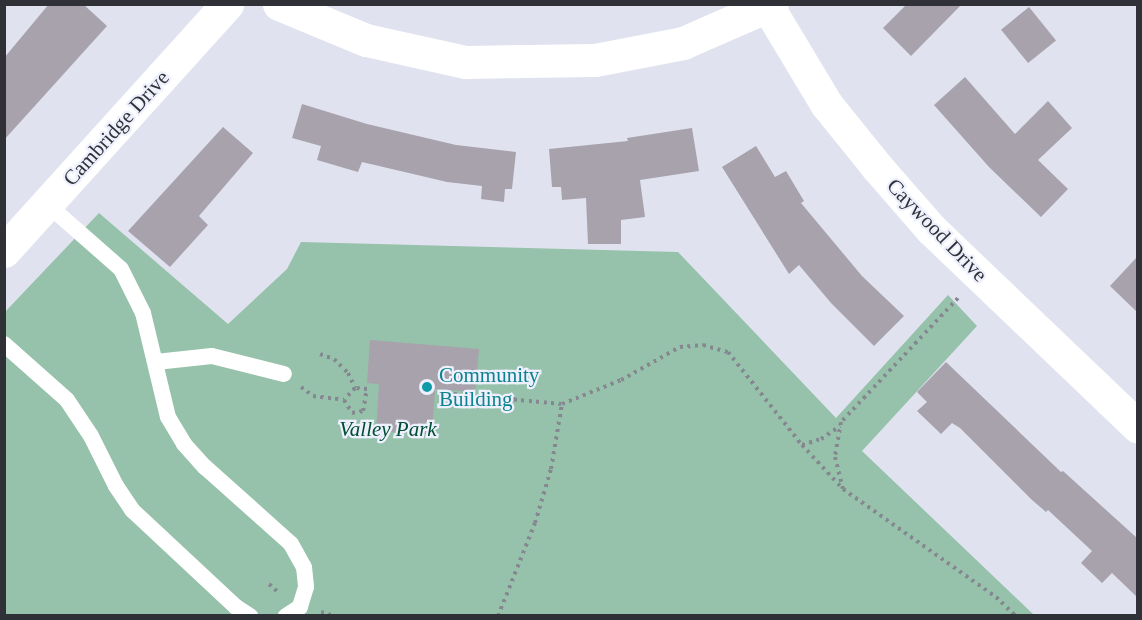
<!DOCTYPE html>
<style>
body{margin:0}
#map{position:relative;width:1142px;height:620px;overflow:hidden;background:#e0e3ef;font-family:"Times New Roman",serif}
div>[style]{position:absolute}
.green>*{inset:0;background:#96c1aa}
.building>*{inset:0;background:#a8a2ac;transform-origin:0 0}
.path>*{height:4px;margin-top:-2px;transform-origin:0;background:repeating-linear-gradient(90deg,#868891 0 3px,transparent 0 7.5px)}
.lane>*{height:16px;margin:-8px;padding:0 8px;transform-origin:8px;border-radius:8px;background:#fff}
.street>*{height:33px;margin:-16.5px;padding:0 16.5px;transform-origin:16.5px;border-radius:16.5px;background:#fff}
.secondary>*{height:33px;margin:-16.5px;padding:0 16.5px;transform-origin:16.5px;border-radius:16.5px;background:#fff}
.dots>*{width:16px;height:16px;translate:-50% -50%;box-sizing:border-box;border:3px solid #eef1fd;border-radius:50%}
span{translate:-50% -50%;white-space:nowrap;text-align:center;line-height:1.15;-webkit-text-stroke:4.5px #eef1fd;paint-order:stroke}
.street-label{font-size:21px;color:#303136}
.culture-label{font-size:21px;color:#0d838f}
.left{translate:0 -50%;text-align:left}
.park-label{font-size:21px;color:#004d31;font-style:italic}
.frame{position:absolute;inset:0;border:6px solid #303136;pointer-events:none}
</style>
<div id="map">
<div class="green">
<div style="clip-path:polygon(99px 213px,228px 324px,287px 269px,301px 242px,678px 252px,836px 418px,948px 295px,977px 326px,862px 451px,1034px 615px,5px 615px,4px 313px)"></div>
</div>
<div class="building">
<div style="clip-path:polygon(49px 4px,83px 4px,107px 26px,4px 140px,4px 58px)"></div>
<div style="clip-path:polygon(907px 4px,962px 4px,911px 56px,883px 28px)"></div>
<div style="left:1029px;top:7px;width:43px;height:36px;rotate:51deg"></div>
<div style="clip-path:polygon(965px 77px,1015px 134px,1048px 101px,1072px 128px,1038px 160px,1068px 189px,1041px 217px,989px 167px,934px 105px)"></div>
<div style="clip-path:polygon(302px 104px,367px 124px,456px 145px,516px 152px,512px 189px,505px 189px,504px 202px,481px 199px,482px 186px,447px 182px,362px 162px,358px 172px,317px 160px,321px 146px,292px 138px)"></div>
<div style="clip-path:polygon(223px 127px,253px 153px,199px 216px,208px 225px,170px 267px,128px 231px)"></div>
<div style="clip-path:polygon(692px 128px,699px 171px,640px 180px,645px 217px,621px 220px,621px 244px,588px 244px,586px 198px,562px 200px,561px 187px,552px 187px,549px 149px,628px 141px,627px 138px)"></div>
<div style="clip-path:polygon(756px 146px,775px 177px,786px 171px,804px 201px,801px 203px,862px 276px,904px 316px,874px 346px,831px 303px,799px 265px,789px 274px,722px 167px)"></div>
<div style="clip-path:polygon(1137px 257px,1137px 312px,1110px 286px)"></div>
<div style="clip-path:polygon(370px 340px,479px 349px,475px 392px,435px 389px,432px 435px,376px 431px,379px 384px,367px 383px)"></div>
<div style="clip-path:polygon(946px 362px,1061px 472px,1063px 471px,1137px 538px,1137px 597px,1112px 573px,1102px 583px,1081px 563px,1092px 551px,1048px 510px,1046px 512px,1032px 500px,960px 428px,952px 423px,941px 434px,917px 411px,927px 402px,917px 392px)"></div>
</div>
<div class="path">
<div style="left:958px;top:298px;width:170px;rotate:133.3deg"></div>
<div style="left:841px;top:422px;width:36px;rotate:100deg"></div>
<div style="left:835px;top:457px;width:33px;rotate:76deg"></div>
<div style="left:843px;top:489px;width:187px;rotate:35.2deg"></div>
<div style="left:996px;top:597px;width:28px;rotate:44deg"></div>
<div style="left:320px;top:354px;width:15px;rotate:20deg"></div>
<div style="left:334px;top:359px;width:20px;rotate:45deg"></div>
<div style="left:348px;top:373px;width:17px;rotate:65deg"></div>
<div style="left:301px;top:387px;width:15px;rotate:37deg"></div>
<div style="left:313px;top:396px;width:31px;rotate:7deg"></div>
<div style="left:344px;top:400px;width:15px;rotate:58deg"></div>
<div style="left:352px;top:413px;width:11px;rotate:-10deg"></div>
<div style="left:363px;top:411px;width:22px;rotate:-80deg"></div>
<div style="left:367px;top:389px;width:12px;rotate:-175deg"></div>
<div style="left:355px;top:388px;width:16px;rotate:133deg"></div>
<div style="left:454px;top:394px;width:108px;rotate:5.3deg"></div>
<div style="left:562px;top:404px;width:64px;rotate:-22.1deg"></div>
<div style="left:621px;top:380px;width:68px;rotate:-29.2deg"></div>
<div style="left:680px;top:347px;width:23px;rotate:-5deg"></div>
<div style="left:703px;top:345px;width:26px;rotate:16deg"></div>
<div style="left:728px;top:352px;width:119px;rotate:51.5deg"></div>
<div style="left:802px;top:445px;width:59px;rotate:47.1deg"></div>
<div style="left:802px;top:445px;width:20px;rotate:-18deg"></div>
<div style="left:821px;top:439px;width:23px;rotate:-34deg"></div>
<div style="left:269px;top:584px;width:13px;rotate:42deg"></div>
<div style="left:321px;top:612px;width:15px;rotate:16deg"></div>
<div style="left:498px;top:616px;width:100px;rotate:-68.3deg"></div>
<div style="left:535px;top:523px;width:56px;rotate:-73.5deg"></div>
<div style="left:551px;top:469px;width:66px;rotate:-80.4deg"></div>
</div>
<div class="lane">
<div style="left:47px;top:204px;width:98px;rotate:41.3deg"></div>
<div style="left:121px;top:269px;width:49px;rotate:63.4deg"></div>
<div style="left:143px;top:313px;width:107px;rotate:76.5deg"></div>
<div style="left:168px;top:417px;width:31px;rotate:59deg"></div>
<div style="left:184px;top:444px;width:31px;rotate:48deg"></div>
<div style="left:205px;top:467px;width:115px;rotate:41.8deg"></div>
<div style="left:291px;top:544px;width:26px;rotate:61deg"></div>
<div style="left:304px;top:567px;width:20px;rotate:84deg"></div>
<div style="left:306px;top:587px;width:21px;rotate:107deg"></div>
<div style="left:300px;top:607px;width:17px;rotate:147deg"></div>
<div style="left:4px;top:344px;width:84px;rotate:41.6deg"></div>
<div style="left:67px;top:400px;width:43px;rotate:56.3deg"></div>
<div style="left:91px;top:436px;width:56px;rotate:63.4deg"></div>
<div style="left:116px;top:486px;width:29px;rotate:56deg"></div>
<div style="left:132px;top:510px;width:142px;rotate:43deg"></div>
<div style="left:236px;top:607px;width:17px;rotate:33deg"></div>
<div style="left:156px;top:362px;width:56px;rotate:-6.1deg"></div>
<div style="left:212px;top:356px;width:74px;rotate:14deg"></div>
</div>
<div class="street">
<div style="left:768px;top:7px;width:114px;rotate:59deg"></div>
<div style="left:827px;top:105px;width:80px;rotate:51.1deg"></div>
<div style="left:877px;top:167px;width:82px;rotate:48.9deg"></div>
<div style="left:931px;top:229px;width:286px;rotate:43.7deg"></div>
<div style="left:4px;top:251px;width:333px;rotate:-47.9deg"></div>
</div>
<div class="secondary">
<div style="left:279px;top:4px;width:94px;rotate:22.5deg"></div>
<div style="left:366px;top:40px;width:101px;rotate:12.5deg"></div>
<div style="left:465px;top:62px;width:130px;rotate:-0.9deg"></div>
<div style="left:595px;top:60px;width:90px;rotate:-10.9deg"></div>
<div style="left:683px;top:43px;width:97px;rotate:-23.7deg"></div>
</div>
<div class="dots">
<div style="left:427px;top:387px;background:#0f9aa8"></div>
</div>
<div class="street-label">
<span style="left:116px;top:128px;rotate:-48deg">Cambridge Drive</span>
<span style="left:937px;top:230px;rotate:46deg">Caywood Drive</span>
</div>
<div class="culture-label">
<span class="left" style="left:439px;top:387px">Community<br>Building</span>
</div>
<div class="park-label">
<span style="left:388px;top:429px">Valley Park</span>
</div>
<div class="frame"></div>
</div>
